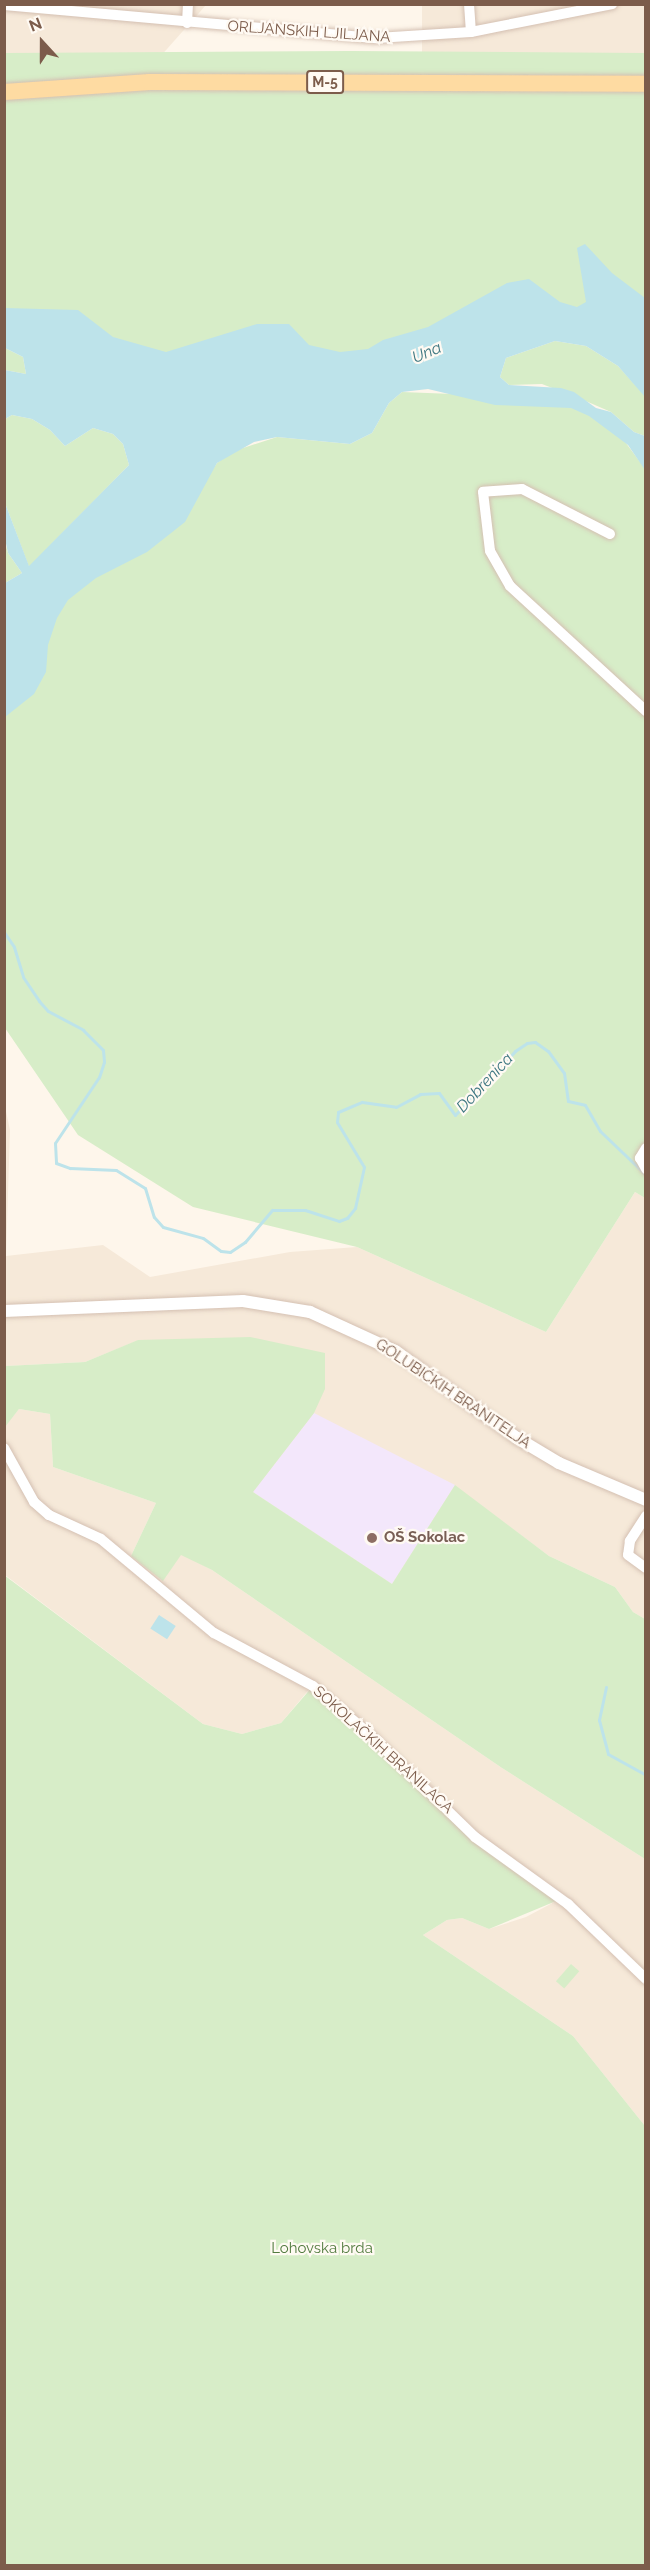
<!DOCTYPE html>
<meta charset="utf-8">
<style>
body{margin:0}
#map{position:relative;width:650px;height:2570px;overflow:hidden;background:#fef6eb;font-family:Raleway,sans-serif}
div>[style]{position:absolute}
.residential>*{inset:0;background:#f6e9d9;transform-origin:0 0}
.education>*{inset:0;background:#f3e7fb}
.green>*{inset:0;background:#d7edc8;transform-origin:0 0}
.water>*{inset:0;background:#bde3ea;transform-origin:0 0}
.stream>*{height:3px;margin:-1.5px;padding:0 1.5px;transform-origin:1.5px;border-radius:1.5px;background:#bde3ea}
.roads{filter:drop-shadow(0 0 2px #d4c0b2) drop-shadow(0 0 2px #d4c0b2)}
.minor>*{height:10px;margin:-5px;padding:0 5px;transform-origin:5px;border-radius:5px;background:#fff}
.tertiary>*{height:12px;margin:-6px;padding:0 6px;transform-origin:6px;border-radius:6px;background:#fff}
.primary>*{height:16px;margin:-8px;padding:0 8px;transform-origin:8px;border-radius:8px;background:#fedba2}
.dots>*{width:16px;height:16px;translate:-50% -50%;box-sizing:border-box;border:3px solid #fffaf3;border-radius:50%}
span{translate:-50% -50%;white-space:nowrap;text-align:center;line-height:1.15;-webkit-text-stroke:4.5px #fffaf3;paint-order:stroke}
.shield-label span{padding:2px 4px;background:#fffaf3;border:2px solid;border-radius:4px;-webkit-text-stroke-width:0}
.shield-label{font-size:14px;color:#7c5c4b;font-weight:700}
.street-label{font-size:15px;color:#7c5c4b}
.education-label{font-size:15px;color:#785e54;font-weight:700}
.left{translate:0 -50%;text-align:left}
.park-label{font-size:15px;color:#527b3f}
.water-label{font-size:16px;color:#3d7681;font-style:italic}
.frame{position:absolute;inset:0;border:6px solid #7c5c4b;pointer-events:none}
.north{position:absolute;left:12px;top:12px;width:60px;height:60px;-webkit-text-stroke:4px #fffaf3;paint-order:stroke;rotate:339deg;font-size:16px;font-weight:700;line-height:24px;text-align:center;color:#7c5c4b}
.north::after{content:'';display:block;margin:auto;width:21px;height:27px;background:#7c5c4b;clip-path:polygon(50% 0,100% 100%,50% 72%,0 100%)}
</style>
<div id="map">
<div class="residential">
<div style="clip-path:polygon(5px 5px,206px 5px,159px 58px,5px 65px)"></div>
<div style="left:422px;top:5px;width:223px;height:73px"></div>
<div style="clip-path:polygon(4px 1102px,10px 1130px,6px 1256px,103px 1245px,150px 1277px,290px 1252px,357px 1247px,546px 1332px,635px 1192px,645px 1198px,645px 1619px,633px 1612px,615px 1587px,549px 1556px,455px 1486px,392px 1584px,253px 1492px,139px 1340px,85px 1362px,5px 1366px)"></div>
<div style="clip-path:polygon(19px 1409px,50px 1414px,53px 1467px,156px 1503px,131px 1556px,163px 1580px,181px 1554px,212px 1570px,502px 1768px,645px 1859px,645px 2126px,573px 2036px,423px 1935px,447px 1920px,462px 1918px,489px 1929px,526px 1917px,560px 1899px,489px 1848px,312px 1686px,281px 1723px,242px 1734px,203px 1724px,5px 1575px,4px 1427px)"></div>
</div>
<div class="education">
<div style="clip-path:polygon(314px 1413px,455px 1485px,392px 1584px,253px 1492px)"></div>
</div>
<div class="green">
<div style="clip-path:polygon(350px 51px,645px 53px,645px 301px,367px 353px,143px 359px,5px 314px,5px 53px)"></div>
<div style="clip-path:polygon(555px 341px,586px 346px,618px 366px,646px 397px,645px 436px,634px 432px,611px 412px,588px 402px,542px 384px,509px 385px,500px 377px,506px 358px)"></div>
<div style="clip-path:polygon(5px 348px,23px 357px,26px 374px,5px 370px)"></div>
<div style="clip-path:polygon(402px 392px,531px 397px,579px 406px,614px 427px,646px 470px,645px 1198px,635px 1192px,546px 1332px,357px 1247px,193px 1207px,78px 1135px,5px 1028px,4px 692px,40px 622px,203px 485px,217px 463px,234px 451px,277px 437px,350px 444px,372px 433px,389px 403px)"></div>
<div style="clip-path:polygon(12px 415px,32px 419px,50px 430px,65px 446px,93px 428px,113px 434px,123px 444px,129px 465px,29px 567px,5px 503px,5px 419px)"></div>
<div style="clip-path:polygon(4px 539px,8px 553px,22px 573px,5px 583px)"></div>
<div style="clip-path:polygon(250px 1337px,325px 1353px,325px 1389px,314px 1413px,253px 1492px,392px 1584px,455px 1485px,549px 1556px,615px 1587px,633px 1612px,645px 1619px,645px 1859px,502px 1768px,212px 1570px,181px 1555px,163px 1581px,131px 1556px,156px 1503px,53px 1467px,50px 1414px,19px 1409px,5px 1427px,5px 1366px,85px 1362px,138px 1340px)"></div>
<div style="clip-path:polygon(4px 1575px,203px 1724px,242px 1734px,281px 1723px,313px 1686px,458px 1820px,561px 1899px,489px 1929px,462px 1918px,447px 1920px,423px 1935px,573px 2036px,645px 2126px,645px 2565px,5px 2565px)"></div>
<div style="left:571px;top:1964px;width:11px;height:23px;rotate:41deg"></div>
</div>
<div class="water">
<div style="clip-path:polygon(585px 244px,612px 273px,645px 298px,645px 397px,618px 366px,586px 346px,555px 341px,506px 358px,500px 377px,509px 385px,561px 388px,574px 392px,596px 408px,611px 412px,634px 432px,645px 436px,645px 470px,628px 445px,589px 416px,571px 408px,495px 405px,428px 389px,402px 392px,389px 403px,372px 433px,350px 444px,277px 437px,254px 442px,217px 463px,185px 522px,147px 552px,96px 578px,68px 600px,57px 618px,48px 645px,46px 672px,34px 694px,5px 717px,5px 583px,22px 573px,8px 553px,5px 539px,5px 503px,29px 566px,129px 465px,123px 444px,113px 434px,93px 428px,65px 446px,50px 430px,32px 419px,12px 415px,5px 419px,5px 370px,26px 374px,23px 357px,5px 348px,5px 308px,78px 310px,113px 337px,166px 352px,257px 324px,289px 324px,309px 345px,340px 352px,368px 349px,383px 340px,428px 327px,507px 283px,529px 279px,560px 302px,577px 307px,586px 302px,577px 248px)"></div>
<div style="left:159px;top:1615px;width:20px;height:16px;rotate:33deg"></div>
</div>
<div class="stream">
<div style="left:4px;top:932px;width:18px;rotate:56deg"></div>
<div style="left:14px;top:947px;width:31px;rotate:73deg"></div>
<div style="left:23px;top:977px;width:29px;rotate:56deg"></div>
<div style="left:39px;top:1001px;width:13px;rotate:48deg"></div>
<div style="left:48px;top:1011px;width:40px;rotate:28deg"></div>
<div style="left:83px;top:1030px;width:28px;rotate:45deg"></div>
<div style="left:103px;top:1050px;width:12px;rotate:85deg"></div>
<div style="left:104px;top:1062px;width:16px;rotate:108deg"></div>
<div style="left:99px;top:1077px;width:79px;rotate:123.7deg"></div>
<div style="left:55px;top:1143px;width:20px;rotate:87deg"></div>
<div style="left:56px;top:1163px;width:15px;rotate:20deg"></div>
<div style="left:70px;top:1168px;width:46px;rotate:2.5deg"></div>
<div style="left:116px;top:1170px;width:34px;rotate:32deg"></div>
<div style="left:145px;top:1188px;width:30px;rotate:73deg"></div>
<div style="left:154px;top:1217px;width:13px;rotate:48deg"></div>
<div style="left:163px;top:1227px;width:41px;rotate:15.4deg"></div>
<div style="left:203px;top:1238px;width:22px;rotate:36deg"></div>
<div style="left:221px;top:1251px;width:9px;rotate:6deg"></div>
<div style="left:230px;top:1252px;width:18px;rotate:-34deg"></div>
<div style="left:245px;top:1242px;width:42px;rotate:-49.8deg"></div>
<div style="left:272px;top:1210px;width:33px"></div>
<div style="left:305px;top:1210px;width:36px;rotate:18deg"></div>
<div style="left:339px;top:1221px;width:9px;rotate:-21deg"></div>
<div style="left:347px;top:1218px;width:13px;rotate:-51deg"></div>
<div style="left:355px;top:1208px;width:42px;rotate:-77.6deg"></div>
<div style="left:364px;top:1167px;width:52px;rotate:-121deg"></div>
<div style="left:337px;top:1122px;width:10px;rotate:-84deg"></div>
<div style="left:338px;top:1112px;width:26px;rotate:-23deg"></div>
<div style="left:362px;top:1102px;width:34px;rotate:8deg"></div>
<div style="left:396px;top:1107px;width:27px;rotate:-28deg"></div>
<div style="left:420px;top:1094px;width:19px;rotate:-3deg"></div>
<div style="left:439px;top:1093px;width:27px;rotate:54deg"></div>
<div style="left:455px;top:1115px;width:88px;rotate:-46.8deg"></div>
<div style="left:515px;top:1051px;width:14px;rotate:-34deg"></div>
<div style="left:527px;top:1043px;width:8px;rotate:-7deg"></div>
<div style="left:535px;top:1042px;width:16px;rotate:35deg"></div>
<div style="left:548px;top:1051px;width:27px;rotate:54deg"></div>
<div style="left:564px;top:1073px;width:28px;rotate:82deg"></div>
<div style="left:568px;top:1101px;width:17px;rotate:13deg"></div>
<div style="left:585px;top:1105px;width:30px;rotate:60deg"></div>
<div style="left:600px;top:1131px;width:64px;rotate:43.7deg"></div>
<div style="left:606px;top:1687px;width:34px;rotate:102deg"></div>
<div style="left:599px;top:1720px;width:35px;rotate:75deg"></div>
<div style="left:608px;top:1754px;width:43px;rotate:28.9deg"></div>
</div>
<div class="roads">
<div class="minor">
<div style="left:469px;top:4px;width:28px;rotate:86deg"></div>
<div style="left:4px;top:5px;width:374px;rotate:5.1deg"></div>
<div style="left:377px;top:38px;width:94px;rotate:-3.7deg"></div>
<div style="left:471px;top:32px;width:144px;rotate:-11.2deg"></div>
<div style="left:187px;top:23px;width:19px;rotate:-87deg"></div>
<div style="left:610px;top:534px;width:99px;rotate:-152.9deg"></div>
<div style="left:522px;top:489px;width:39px;rotate:176deg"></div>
<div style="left:483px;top:492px;width:59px;rotate:83.2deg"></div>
<div style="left:490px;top:551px;width:40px;rotate:60.3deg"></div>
<div style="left:510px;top:586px;width:185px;rotate:42.6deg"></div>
<div style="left:646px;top:1148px;width:12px;rotate:121deg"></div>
<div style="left:640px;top:1158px;width:13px;rotate:61deg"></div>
<div style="left:4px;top:1448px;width:62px;rotate:60.9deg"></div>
<div style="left:34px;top:1502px;width:20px;rotate:41deg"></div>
<div style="left:49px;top:1515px;width:57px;rotate:24.8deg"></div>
<div style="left:101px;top:1539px;width:147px;rotate:39.8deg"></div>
<div style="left:214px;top:1633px;width:112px;rotate:28.2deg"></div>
<div style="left:313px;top:1686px;width:71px;rotate:40.4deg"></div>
<div style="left:367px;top:1732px;width:151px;rotate:44.2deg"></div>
<div style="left:475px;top:1837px;width:115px;rotate:35.8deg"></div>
<div style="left:568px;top:1904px;width:108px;rotate:43.9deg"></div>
<div style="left:646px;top:1516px;width:30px;rotate:123deg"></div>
<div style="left:630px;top:1541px;width:14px;rotate:98deg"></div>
<div style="left:628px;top:1555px;width:22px;rotate:36deg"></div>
</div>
<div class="tertiary">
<div style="left:4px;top:1311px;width:239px;rotate:-2.4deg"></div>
<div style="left:243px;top:1301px;width:68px;rotate:9.3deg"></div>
<div style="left:310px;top:1312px;width:94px;rotate:24.6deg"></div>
<div style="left:395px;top:1351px;width:150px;rotate:35.5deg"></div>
<div style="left:517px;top:1438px;width:49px;rotate:30.8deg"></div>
<div style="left:559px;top:1463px;width:95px;rotate:23deg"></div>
</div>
<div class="primary">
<div style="left:4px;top:92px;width:146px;rotate:-3.9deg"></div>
<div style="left:150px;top:82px;width:496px;rotate:0.2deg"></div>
</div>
</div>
<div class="dots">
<div style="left:372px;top:1538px;background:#8d6e63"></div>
</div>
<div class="shield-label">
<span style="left:325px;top:82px">M-5</span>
</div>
<div class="street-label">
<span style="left:309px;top:32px;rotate:4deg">ORLJANSKIH LJILJANA</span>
<span style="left:453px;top:1394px;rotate:34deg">GOLUBIĆKIH BRANITELJA</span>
<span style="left:383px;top:1750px;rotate:42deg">SOKOLAČKIH BRANILACA</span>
</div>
<div class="education-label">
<span class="left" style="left:384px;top:1538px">OŠ Sokolac</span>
</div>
<div class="park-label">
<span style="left:322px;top:2249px">Lohovska brda</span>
</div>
<div class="water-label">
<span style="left:427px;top:353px;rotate:-23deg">Una</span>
<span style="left:485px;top:1083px;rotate:-47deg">Dobrenica</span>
</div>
<div class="frame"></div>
<div class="north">N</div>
</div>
